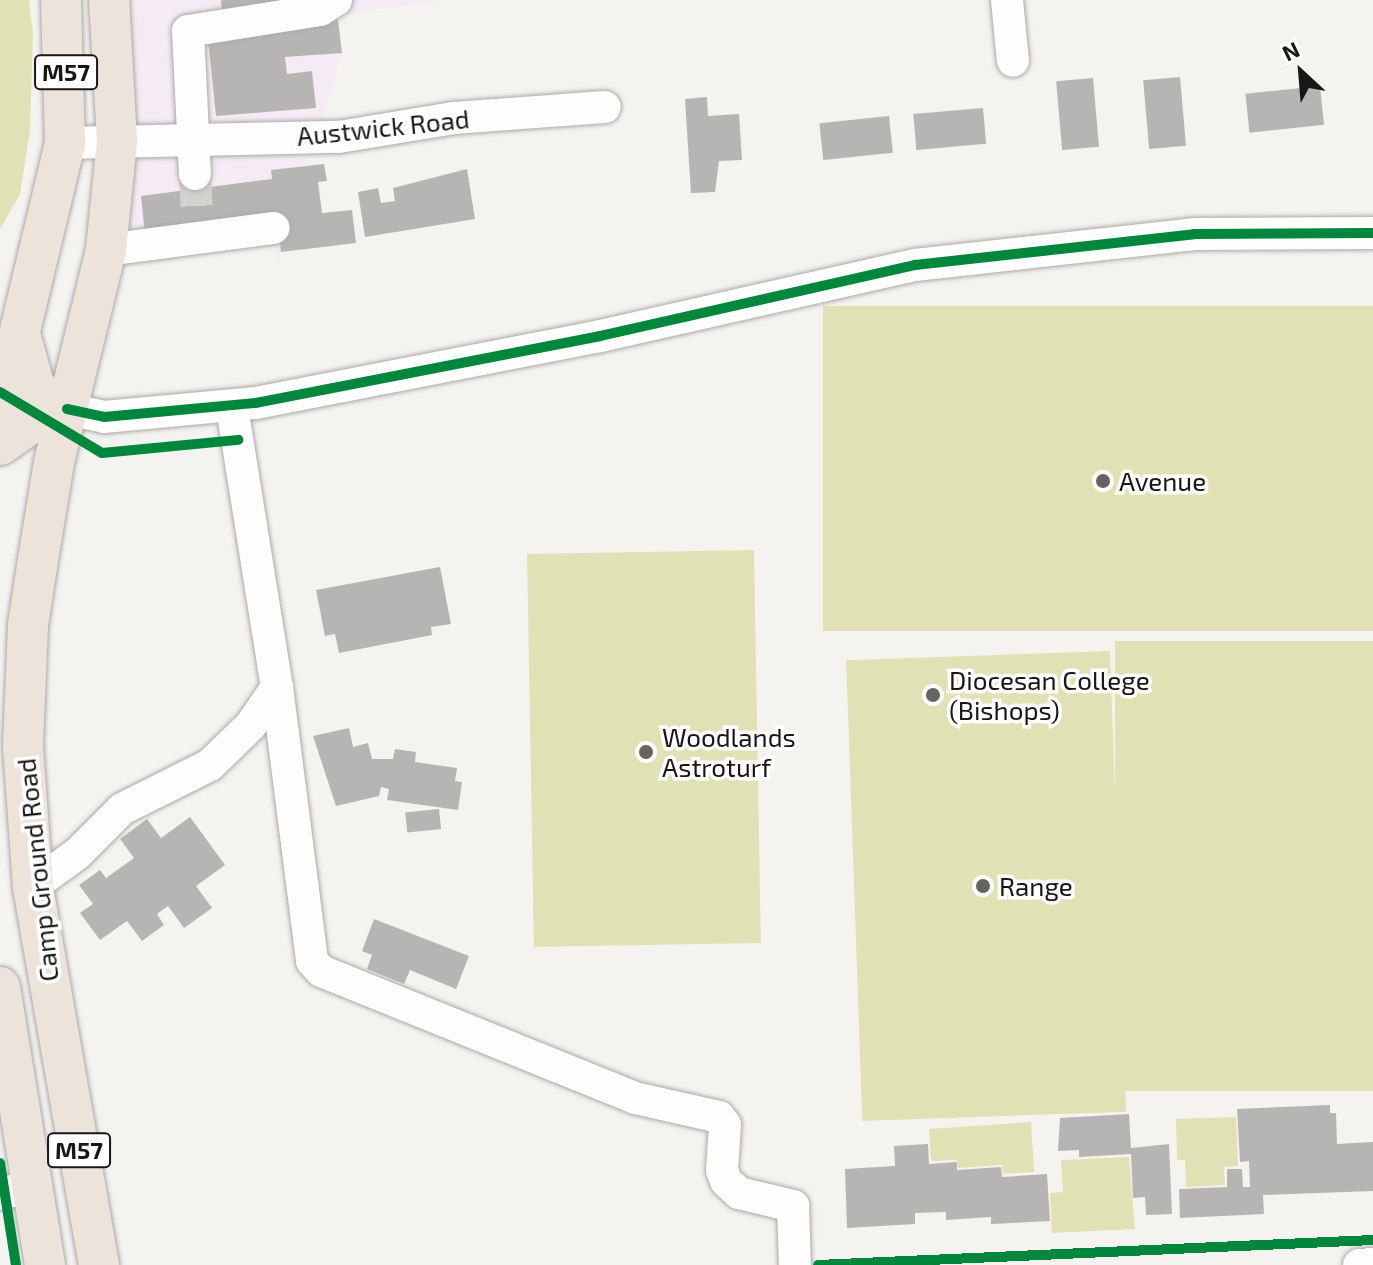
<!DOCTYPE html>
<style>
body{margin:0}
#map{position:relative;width:1373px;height:1265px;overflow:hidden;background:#f5f3f0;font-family:"Exo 2",sans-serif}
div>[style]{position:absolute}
.commercial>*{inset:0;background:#f4ebf4}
.green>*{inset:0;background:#e0e2b5;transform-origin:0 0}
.building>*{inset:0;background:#b6b5b3;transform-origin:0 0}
.minor-tunnel>*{height:32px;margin-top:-16px;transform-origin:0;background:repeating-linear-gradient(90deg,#d4d2cf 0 32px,transparent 0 48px)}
.roads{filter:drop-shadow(0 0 2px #abaaa7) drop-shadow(0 0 2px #abaaa7)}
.minor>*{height:32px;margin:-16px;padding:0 16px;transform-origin:16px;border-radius:16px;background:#fefdfd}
.major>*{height:40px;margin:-20px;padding:0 20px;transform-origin:20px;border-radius:20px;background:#ece4db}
.cycleway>*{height:10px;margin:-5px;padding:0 5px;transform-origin:5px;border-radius:5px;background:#00873e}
.dots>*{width:22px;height:22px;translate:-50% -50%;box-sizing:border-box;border:4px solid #fff;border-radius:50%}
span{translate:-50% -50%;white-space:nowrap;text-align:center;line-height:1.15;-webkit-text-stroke:7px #fff;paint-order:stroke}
.shield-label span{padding:2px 6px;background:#fff;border:2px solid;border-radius:6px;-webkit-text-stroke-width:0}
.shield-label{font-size:24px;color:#181715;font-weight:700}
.street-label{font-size:26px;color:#181715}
.poi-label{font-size:26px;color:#181715}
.left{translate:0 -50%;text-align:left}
.north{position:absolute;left:1261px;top:32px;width:80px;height:80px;-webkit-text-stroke:6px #fff;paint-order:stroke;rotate:334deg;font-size:22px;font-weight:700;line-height:32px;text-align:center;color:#181715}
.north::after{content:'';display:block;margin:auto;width:28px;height:36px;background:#181715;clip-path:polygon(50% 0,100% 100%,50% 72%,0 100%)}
</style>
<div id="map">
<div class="commercial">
<div style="clip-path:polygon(97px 0,443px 0,337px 15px,342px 53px,277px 266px,274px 229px,106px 250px)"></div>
</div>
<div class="green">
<div style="clip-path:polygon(0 0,29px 0,33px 33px,30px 130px,20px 194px,0 229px)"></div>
<div style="left:1373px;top:306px;width:325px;height:550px;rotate:90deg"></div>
<div style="left:754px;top:550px;width:393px;height:227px;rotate:89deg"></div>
<div style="left:1373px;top:641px;width:450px;height:258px;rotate:90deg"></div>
<div style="left:1110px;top:651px;width:461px;height:264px;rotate:88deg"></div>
<div style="clip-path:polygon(1236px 1117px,1238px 1166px,1224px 1167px,1225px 1185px,1186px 1187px,1185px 1160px,1177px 1160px,1176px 1119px)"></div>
<div style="clip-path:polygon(1031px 1122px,1034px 1172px,1003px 1174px,1002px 1165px,958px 1168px,957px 1160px,931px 1161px,929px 1129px)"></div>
<div style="clip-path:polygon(1129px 1157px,1135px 1229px,1052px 1233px,1050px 1193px,1063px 1192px,1061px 1160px)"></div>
</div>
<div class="building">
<div style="clip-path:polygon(221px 0,283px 0,222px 11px)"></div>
<div style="clip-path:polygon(338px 20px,342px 53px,285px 57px,287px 74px,312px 71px,316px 108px,216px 116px,208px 39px)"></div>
<div style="left:1180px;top:77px;width:69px;height:37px;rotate:85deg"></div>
<div style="left:1093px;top:78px;width:69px;height:37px;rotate:85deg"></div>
<div style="left:1320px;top:86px;width:39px;height:75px;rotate:84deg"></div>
<div style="clip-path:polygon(707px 97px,708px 116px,739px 114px,742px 160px,719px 161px,715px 192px,691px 193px,685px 99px)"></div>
<div style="left:983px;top:108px;width:36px;height:70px;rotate:85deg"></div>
<div style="left:889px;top:116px;width:37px;height:70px;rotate:84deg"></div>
<div style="clip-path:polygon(324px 164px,327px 181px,318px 182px,322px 213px,352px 210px,356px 243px,281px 252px,277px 219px,145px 235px,141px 196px,272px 179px,271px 170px)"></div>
<div style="clip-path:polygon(467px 169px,475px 219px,365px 237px,358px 192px,378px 188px,381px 203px,395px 201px,393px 188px)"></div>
<div style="clip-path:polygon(440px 567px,451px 624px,431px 627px,432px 635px,339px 653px,335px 634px,325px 636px,316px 590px)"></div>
<div style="clip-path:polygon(349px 728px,353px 747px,368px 743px,372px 759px,393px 759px,395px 749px,416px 752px,415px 762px,457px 768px,455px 781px,462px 782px,458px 810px,387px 800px,389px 789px,381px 787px,379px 796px,336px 806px,313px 736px)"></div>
<div style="left:439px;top:809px;width:20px;height:34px;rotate:84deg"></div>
<div style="clip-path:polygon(190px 817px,225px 865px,196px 886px,212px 908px,184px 928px,168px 906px,157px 914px,164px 925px,142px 941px,127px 921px,100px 940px,80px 913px,93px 904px,79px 885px,100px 870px,106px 878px,134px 858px,120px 839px,147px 819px,161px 838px)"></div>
<div style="clip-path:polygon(374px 919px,469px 956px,456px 989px,410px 970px,404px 984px,367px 969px,372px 955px,362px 951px)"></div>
<div style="clip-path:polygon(1330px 1105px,1330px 1113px,1336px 1113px,1337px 1144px,1373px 1142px,1373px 1191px,1263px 1195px,1264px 1214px,1180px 1218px,1179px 1189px,1227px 1187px,1227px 1169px,1242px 1169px,1243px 1187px,1250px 1187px,1249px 1161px,1240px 1162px,1237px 1109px)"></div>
<div style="clip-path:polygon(1129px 1114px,1131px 1148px,1169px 1144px,1172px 1214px,1146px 1215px,1145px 1197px,1133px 1198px,1131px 1154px,1079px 1157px,1079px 1150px,1058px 1151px,1060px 1118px)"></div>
<div style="clip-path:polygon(928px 1144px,929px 1164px,957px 1162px,957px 1170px,1001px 1167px,1002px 1177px,1047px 1174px,1050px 1221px,991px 1224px,991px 1217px,946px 1220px,946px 1212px,915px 1213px,915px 1224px,847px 1228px,845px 1169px,895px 1166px,894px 1146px)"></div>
</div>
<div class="minor-tunnel">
<div style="left:195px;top:174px;width:63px;rotate:87.3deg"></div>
</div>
<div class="roads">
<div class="minor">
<div style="left:1007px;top:0;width:61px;rotate:84.4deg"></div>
<div style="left:65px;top:143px;width:274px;rotate:-1.3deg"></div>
<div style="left:339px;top:137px;width:117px;rotate:-9.4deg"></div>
<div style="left:454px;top:118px;width:151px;rotate:-4.2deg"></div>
<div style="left:195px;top:174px;width:143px;rotate:-92.8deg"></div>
<div style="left:188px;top:31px;width:134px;rotate:-9deg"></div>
<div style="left:320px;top:10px;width:19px;rotate:-32deg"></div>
<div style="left:106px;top:250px;width:169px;rotate:-7.5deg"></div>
<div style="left:232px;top:407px;width:284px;rotate:80.9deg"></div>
<div style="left:277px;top:687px;width:276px;rotate:82.7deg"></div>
<div style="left:312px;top:961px;width:13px;rotate:48deg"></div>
<div style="left:321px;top:971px;width:339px;rotate:22deg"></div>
<div style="left:635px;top:1098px;width:86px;rotate:12.7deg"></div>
<div style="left:719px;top:1117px;width:10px;rotate:53deg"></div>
<div style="left:725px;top:1125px;width:45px;rotate:93.8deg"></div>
<div style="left:722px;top:1170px;width:12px;rotate:70deg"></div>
<div style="left:726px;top:1181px;width:18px;rotate:43deg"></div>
<div style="left:739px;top:1193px;width:56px;rotate:13.5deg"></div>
<div style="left:793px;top:1206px;width:59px;rotate:88.1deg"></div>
<div style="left:67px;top:409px;width:38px;rotate:12deg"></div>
<div style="left:104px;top:417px;width:153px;rotate:-5.3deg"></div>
<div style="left:256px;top:403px;width:350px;rotate:-11deg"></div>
<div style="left:600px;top:336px;width:323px;rotate:-12.7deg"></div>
<div style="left:915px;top:265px;width:281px;rotate:-6.3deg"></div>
<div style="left:1194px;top:234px;width:179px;rotate:-0.3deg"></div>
<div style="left:33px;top:886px;width:54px;rotate:-36deg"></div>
<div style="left:77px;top:854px;width:64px;rotate:-45deg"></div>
<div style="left:122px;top:809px;width:98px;rotate:-26.6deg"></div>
<div style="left:210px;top:765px;width:57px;rotate:-44.3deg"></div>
<div style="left:251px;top:725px;width:46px;rotate:-55.6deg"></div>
<div style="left:0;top:1194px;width:33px;rotate:-14deg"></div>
<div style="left:1359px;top:1265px;width:14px;rotate:-4deg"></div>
</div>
<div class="major">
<div style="left:20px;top:334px;width:52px;rotate:74.4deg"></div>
<div style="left:34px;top:384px;width:16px;rotate:55deg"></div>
<div style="left:43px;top:397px;width:27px;rotate:27deg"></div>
<div style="left:0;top:414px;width:279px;rotate:-76.5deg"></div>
<div style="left:65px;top:143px;width:143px;rotate:-91.6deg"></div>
<div style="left:0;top:445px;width:40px;rotate:-34.9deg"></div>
<div style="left:33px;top:422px;width:36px;rotate:-21deg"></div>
<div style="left:0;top:987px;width:282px;rotate:80.8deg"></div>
<div style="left:99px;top:1265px;width:385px;rotate:-99.9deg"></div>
<div style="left:33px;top:886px;width:141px;rotate:-94.1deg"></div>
<div style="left:23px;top:745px;width:120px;rotate:-87.6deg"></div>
<div style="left:28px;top:625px;width:60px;rotate:-81.3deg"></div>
<div style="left:37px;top:566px;width:105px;rotate:-80.7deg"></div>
<div style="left:54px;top:462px;width:218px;rotate:-76.2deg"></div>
<div style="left:106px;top:250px;width:110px;rotate:-84.2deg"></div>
<div style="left:117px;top:141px;width:141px;rotate:-93.2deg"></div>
</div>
</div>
<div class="cycleway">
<div style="left:0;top:392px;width:119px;rotate:30.9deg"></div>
<div style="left:102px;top:453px;width:137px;rotate:-5.5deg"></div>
<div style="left:67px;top:409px;width:38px;rotate:12deg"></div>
<div style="left:104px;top:417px;width:153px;rotate:-5.3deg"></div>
<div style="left:256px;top:403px;width:350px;rotate:-11deg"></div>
<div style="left:600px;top:336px;width:323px;rotate:-12.7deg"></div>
<div style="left:915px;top:265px;width:281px;rotate:-6.3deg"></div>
<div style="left:1194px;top:234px;width:179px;rotate:-0.3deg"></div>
<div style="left:0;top:1163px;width:103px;rotate:81.1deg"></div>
<div style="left:818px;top:1265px;width:556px;rotate:-2.58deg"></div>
</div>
<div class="dots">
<div style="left:1103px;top:481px;background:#656462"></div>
<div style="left:933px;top:695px;background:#656462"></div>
<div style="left:646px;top:752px;background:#656462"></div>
<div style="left:983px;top:886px;background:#656462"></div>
</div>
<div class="shield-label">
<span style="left:66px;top:72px">M57</span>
<span style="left:79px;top:1150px">M57</span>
</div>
<div class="street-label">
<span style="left:383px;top:127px;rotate:-6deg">Austwick Road</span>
<span style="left:37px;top:870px;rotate:-96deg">Camp Ground Road</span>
</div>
<div class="poi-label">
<span class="left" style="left:1119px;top:481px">Avenue</span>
<span class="left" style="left:949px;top:695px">Diocesan College<br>(Bishops)</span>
<span class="left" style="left:662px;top:752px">Woodlands<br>Astroturf</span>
<span class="left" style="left:999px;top:886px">Range</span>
</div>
<div class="north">N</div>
</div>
